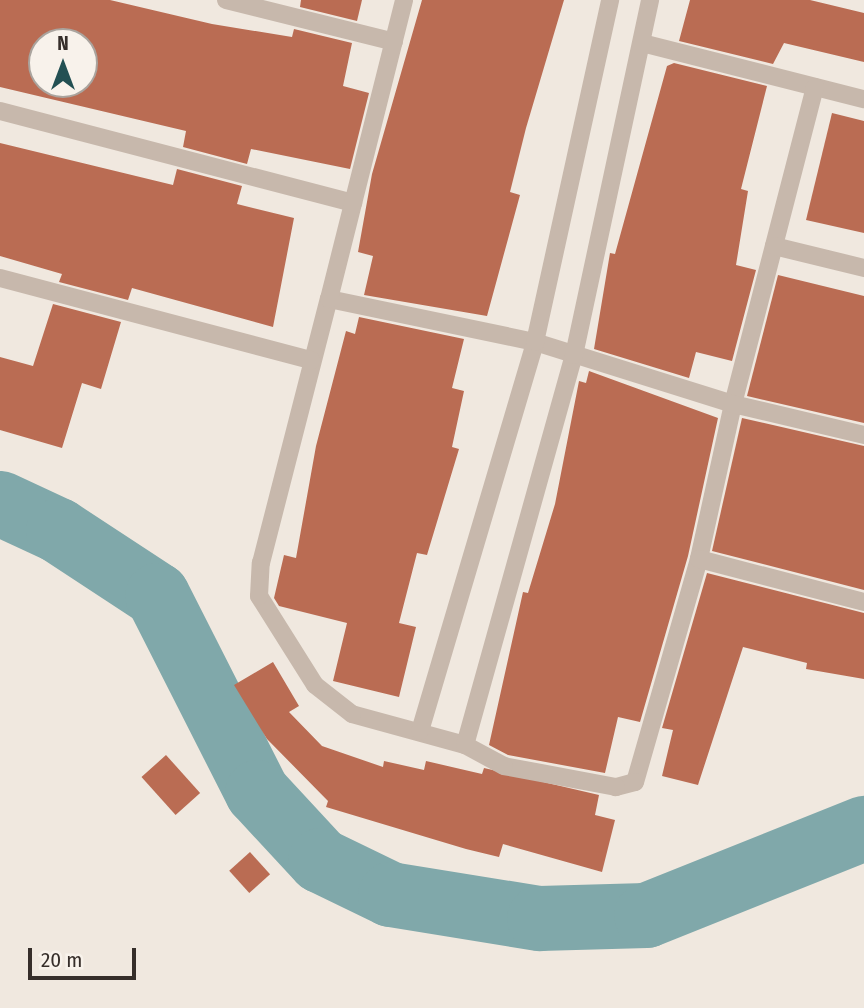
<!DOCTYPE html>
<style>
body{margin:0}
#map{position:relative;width:864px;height:1008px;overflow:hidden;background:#f0e8df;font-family:"Fira Sans Condensed",sans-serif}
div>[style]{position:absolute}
.river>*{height:65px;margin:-32.5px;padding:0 32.5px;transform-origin:32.5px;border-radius:32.5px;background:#80a8aa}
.building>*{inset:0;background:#ba6c53;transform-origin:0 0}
.street>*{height:18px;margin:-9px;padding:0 9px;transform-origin:9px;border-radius:9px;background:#c7b8ac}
span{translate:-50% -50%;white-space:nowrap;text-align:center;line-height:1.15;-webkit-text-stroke:5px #f8f2eb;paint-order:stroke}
.north{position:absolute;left:28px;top:28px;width:70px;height:70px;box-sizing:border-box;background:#f8f2eb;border:2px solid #aaa49e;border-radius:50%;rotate:0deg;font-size:19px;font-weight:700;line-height:28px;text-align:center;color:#362e2a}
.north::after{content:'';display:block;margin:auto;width:24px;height:32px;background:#235053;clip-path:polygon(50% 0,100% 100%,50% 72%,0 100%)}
.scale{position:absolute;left:28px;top:948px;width:108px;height:32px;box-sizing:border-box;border:4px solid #362e2a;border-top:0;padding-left:9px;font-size:21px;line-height:24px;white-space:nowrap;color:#362e2a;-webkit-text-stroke:5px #f8f2eb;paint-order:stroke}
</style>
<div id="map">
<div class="river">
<div style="left:0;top:503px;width:64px;rotate:25deg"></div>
<div style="left:58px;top:530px;width:118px;rotate:33.3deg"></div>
<div style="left:157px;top:595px;width:221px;rotate:63.1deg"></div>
<div style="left:257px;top:792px;width:93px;rotate:47.2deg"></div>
<div style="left:320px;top:860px;width:78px;rotate:25.9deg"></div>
<div style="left:390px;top:894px;width:151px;rotate:9.2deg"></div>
<div style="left:539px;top:918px;width:107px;rotate:-1.6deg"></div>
<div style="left:646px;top:915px;width:235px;rotate:-21.8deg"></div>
</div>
<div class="building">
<div style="clip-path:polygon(evenodd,0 0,110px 0,212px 24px,292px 37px,294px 29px,352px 43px,343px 86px,369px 93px,350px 169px,251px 149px,247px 164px,183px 147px,186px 131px,0 87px,0 0,42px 42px,84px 42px,84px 84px,42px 84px,42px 42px)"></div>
<div style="clip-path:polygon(301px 0,362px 0,357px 21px,300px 7px)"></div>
<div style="clip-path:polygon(422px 0,564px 0,526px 128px,510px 192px,520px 195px,487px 316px,364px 295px,373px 256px,358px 252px,372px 174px)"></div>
<div style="clip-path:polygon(690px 0,810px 0,864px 13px,864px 62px,784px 43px,773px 64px,679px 41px)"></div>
<div style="clip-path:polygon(674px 63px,767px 86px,741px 189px,748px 191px,736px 265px,756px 270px,732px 361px,696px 352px,689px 378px,594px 349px,610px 253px,615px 254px,667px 66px)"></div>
<div style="clip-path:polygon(832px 113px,864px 121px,864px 233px,806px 220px)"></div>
<div style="clip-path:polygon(0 143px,173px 185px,177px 169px,242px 186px,237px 204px,294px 218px,273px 327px,132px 288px,128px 300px,59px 282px,62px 274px,0 256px)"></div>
<div style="clip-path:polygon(778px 275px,864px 296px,864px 423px,747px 396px)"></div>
<div style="clip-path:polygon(53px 304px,121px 322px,101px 389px,82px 383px,62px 448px,0 430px,0 357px,33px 366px)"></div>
<div style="clip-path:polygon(359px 317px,464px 339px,452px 388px,464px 391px,452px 447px,459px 449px,427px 555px,417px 553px,399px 623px,416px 627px,399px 697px,333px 681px,347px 623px,279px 606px,274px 598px,284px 555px,296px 558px,316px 446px,346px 331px,355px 334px)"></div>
<div style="clip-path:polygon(589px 371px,718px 418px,688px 556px,640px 722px,618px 717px,605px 773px,508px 755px,489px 745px,523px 592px,528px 593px,555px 504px,579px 381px,586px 383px)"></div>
<div style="clip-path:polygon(742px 418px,864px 446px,864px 590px,712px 551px)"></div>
<div style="clip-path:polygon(707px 573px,864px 613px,864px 679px,806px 669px,807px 663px,743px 647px,698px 785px,662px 776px,673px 730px,662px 728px)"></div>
<div style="clip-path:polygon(273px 662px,299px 706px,289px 712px,322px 746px,383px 767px,384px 761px,424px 770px,426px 761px,482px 774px,484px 768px,599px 795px,595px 815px,615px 820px,602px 872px,503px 844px,499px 857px,466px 849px,326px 807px,328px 801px,267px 739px,234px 685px)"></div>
<div style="left:166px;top:755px;width:51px;height:33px;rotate:48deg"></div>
<div style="left:250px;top:852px;width:30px;height:28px;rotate:48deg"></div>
</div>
<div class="street">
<div style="left:226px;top:0;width:173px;rotate:14deg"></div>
<div style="left:642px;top:43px;width:229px;rotate:14.2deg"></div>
<div style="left:815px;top:87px;width:327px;rotate:104.5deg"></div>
<div style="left:733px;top:404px;width:159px;rotate:102.4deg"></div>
<div style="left:699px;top:559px;width:232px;rotate:106deg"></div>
<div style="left:635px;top:782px;width:20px;rotate:165deg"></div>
<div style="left:616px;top:787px;width:114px;rotate:-169.4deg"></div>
<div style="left:504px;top:766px;width:44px;rotate:-151.7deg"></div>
<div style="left:465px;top:745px;width:117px;rotate:-164.7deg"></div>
<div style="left:352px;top:714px;width:47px;rotate:-141.9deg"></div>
<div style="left:315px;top:685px;width:105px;rotate:-122.2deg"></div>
<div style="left:259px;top:596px;width:33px;rotate:-87deg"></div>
<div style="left:261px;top:563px;width:273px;rotate:-75.6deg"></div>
<div style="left:329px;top:299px;width:210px;rotate:11.8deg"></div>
<div style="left:535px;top:342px;width:207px;rotate:17.4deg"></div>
<div style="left:733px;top:404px;width:135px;rotate:13.3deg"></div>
<div style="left:0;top:111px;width:365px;rotate:14.6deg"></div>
<div style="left:774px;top:246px;width:93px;rotate:13.7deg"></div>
<div style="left:0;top:278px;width:322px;rotate:14.8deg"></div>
<div style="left:329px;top:299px;width:308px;rotate:-75.9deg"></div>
<div style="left:699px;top:559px;width:171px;rotate:14.6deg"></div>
<div style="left:420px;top:731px;width:406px;rotate:-73.5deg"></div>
<div style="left:535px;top:342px;width:350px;rotate:-77.6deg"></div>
<div style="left:465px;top:745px;width:405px;rotate:-74.4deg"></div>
<div style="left:574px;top:355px;width:363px;rotate:-77.9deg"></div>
</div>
<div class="north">N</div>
<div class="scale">20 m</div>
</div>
